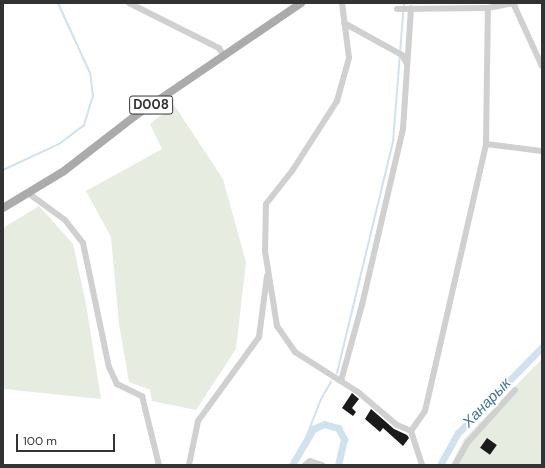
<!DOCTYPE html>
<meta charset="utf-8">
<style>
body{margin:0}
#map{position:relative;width:545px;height:468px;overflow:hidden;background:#fff;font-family:"DM Sans",sans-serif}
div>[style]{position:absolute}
.green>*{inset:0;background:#e6ecdf}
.stream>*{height:2px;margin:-1px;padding:0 1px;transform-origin:1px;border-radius:1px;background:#cfe2ee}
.canal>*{height:7px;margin:-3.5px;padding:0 3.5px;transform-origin:3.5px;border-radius:3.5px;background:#cfe2ee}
.building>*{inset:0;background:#1a1a1a;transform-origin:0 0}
.minor>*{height:6px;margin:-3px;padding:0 3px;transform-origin:3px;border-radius:3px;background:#d0d0d0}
.major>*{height:8px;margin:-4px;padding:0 4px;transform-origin:4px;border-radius:4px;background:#ababab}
span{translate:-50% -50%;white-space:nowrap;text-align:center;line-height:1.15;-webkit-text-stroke:4px #fff;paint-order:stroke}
.shield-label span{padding:1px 3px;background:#fff;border:1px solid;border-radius:3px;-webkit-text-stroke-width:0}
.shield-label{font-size:13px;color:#333;font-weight:700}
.water-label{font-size:15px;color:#3f7597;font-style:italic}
.frame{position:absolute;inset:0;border:4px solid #333;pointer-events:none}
.scale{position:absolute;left:16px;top:434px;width:99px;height:18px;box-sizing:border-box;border:2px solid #333;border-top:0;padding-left:5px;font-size:12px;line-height:14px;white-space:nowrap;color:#333;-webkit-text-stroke:3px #fff;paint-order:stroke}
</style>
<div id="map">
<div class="green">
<div style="clip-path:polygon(174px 105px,223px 179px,246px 262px,236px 349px,196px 410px,152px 401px,150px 390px,129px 382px,119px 324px,111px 237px,86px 191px,162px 149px,150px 124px)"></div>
<div style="clip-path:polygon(39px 206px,73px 244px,86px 304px,101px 399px,3px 389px,3px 228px)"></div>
<div style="clip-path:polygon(542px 359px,542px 465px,451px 465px,464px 439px)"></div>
</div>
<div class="stream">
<div style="left:3px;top:170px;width:62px;rotate:-24.9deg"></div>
<div style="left:59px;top:144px;width:31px;rotate:-37deg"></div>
<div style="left:84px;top:125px;width:30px;rotate:-73deg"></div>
<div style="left:93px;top:96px;width:23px;rotate:-97deg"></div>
<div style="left:90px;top:73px;width:77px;rotate:-114.6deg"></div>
<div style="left:337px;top:373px;width:238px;rotate:-76.4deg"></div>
<div style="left:393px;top:142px;width:139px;rotate:-85.5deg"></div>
<div style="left:305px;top:440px;width:44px;rotate:-68.7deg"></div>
<div style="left:321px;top:399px;width:20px;rotate:-60deg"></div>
</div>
<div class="canal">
<div style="left:292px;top:465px;width:42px;rotate:-59.7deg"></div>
<div style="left:313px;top:429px;width:12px;rotate:-24deg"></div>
<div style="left:324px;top:424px;width:15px;rotate:16deg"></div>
<div style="left:338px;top:428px;width:13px;rotate:61deg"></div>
<div style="left:344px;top:439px;width:27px;rotate:103deg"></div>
<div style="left:440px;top:465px;width:37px;rotate:-61deg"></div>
<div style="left:458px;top:433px;width:120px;rotate:-45.7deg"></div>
</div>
<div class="building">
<div style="clip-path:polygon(352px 393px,359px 399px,352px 408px,356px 412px,353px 416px,342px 408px)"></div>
<div style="clip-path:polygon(371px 409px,394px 429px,407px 435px,409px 438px,403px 446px,383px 428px,380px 432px,365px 419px)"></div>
<div style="left:487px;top:438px;width:12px;height:12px;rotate:35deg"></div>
</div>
<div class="minor">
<div style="left:129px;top:3px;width:101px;rotate:26.6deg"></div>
<div style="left:219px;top:48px;width:9px;rotate:58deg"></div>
<div style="left:342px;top:3px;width:55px;rotate:82.7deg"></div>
<div style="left:349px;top:58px;width:45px;rotate:105.6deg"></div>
<div style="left:337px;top:101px;width:83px;rotate:122.7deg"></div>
<div style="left:292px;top:171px;width:42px;rotate:128.2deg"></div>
<div style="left:266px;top:204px;width:47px;rotate:91.2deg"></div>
<div style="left:265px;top:251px;width:76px;rotate:80.9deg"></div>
<div style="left:277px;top:326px;width:32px;rotate:55deg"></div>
<div style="left:295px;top:352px;width:75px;rotate:32.4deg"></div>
<div style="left:358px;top:392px;width:51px;rotate:40.2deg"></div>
<div style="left:397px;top:425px;width:15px;rotate:23deg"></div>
<div style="left:515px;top:3px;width:2px;rotate:180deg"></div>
<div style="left:513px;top:3px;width:69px;rotate:65.3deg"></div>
<div style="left:397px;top:9px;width:91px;rotate:-0.6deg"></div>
<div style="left:344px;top:23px;width:66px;rotate:28.9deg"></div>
<div style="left:402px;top:55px;width:10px;rotate:61deg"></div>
<div style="left:486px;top:144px;width:56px;rotate:7.1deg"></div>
<div style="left:28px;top:193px;width:46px;rotate:36.1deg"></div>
<div style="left:65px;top:220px;width:29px;rotate:52deg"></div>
<div style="left:83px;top:243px;width:127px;rotate:78.2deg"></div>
<div style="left:109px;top:367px;width:19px;rotate:65deg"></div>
<div style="left:117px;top:384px;width:28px;rotate:26deg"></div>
<div style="left:142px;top:396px;width:71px;rotate:76.2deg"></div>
<div style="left:341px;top:381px;width:79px;rotate:-74.6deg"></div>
<div style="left:362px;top:305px;width:181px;rotate:-76.9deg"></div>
<div style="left:403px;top:129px;width:121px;rotate:-86.2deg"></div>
<div style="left:411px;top:431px;width:24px;rotate:-55deg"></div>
<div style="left:425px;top:411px;width:274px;rotate:-77.1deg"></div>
<div style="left:486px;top:144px;width:136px;rotate:-89.2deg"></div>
<div style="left:488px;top:8px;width:25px;rotate:-11deg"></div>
<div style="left:411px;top:431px;width:36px;rotate:72deg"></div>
<div style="left:189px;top:465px;width:45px;rotate:-78.4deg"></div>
<div style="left:198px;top:421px;width:104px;rotate:-54deg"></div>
<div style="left:259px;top:337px;width:62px;rotate:-82.5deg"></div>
<div style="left:305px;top:465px;width:6px;rotate:-39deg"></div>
<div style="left:310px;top:461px;width:13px;rotate:18deg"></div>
<div style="left:455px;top:465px;width:26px;rotate:-61deg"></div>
<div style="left:468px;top:442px;width:70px;rotate:-47.9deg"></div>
</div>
<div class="major">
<div style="left:3px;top:208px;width:71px;rotate:-31.2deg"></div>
<div style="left:64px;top:171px;width:90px;rotate:-37.8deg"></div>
<div style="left:135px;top:116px;width:201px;rotate:-34.2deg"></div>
</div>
<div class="shield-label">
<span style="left:151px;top:105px">D008</span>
</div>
<div class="water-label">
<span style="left:487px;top:403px;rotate:-46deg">Ханарык</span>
</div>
<div class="frame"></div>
<div class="scale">100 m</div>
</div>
